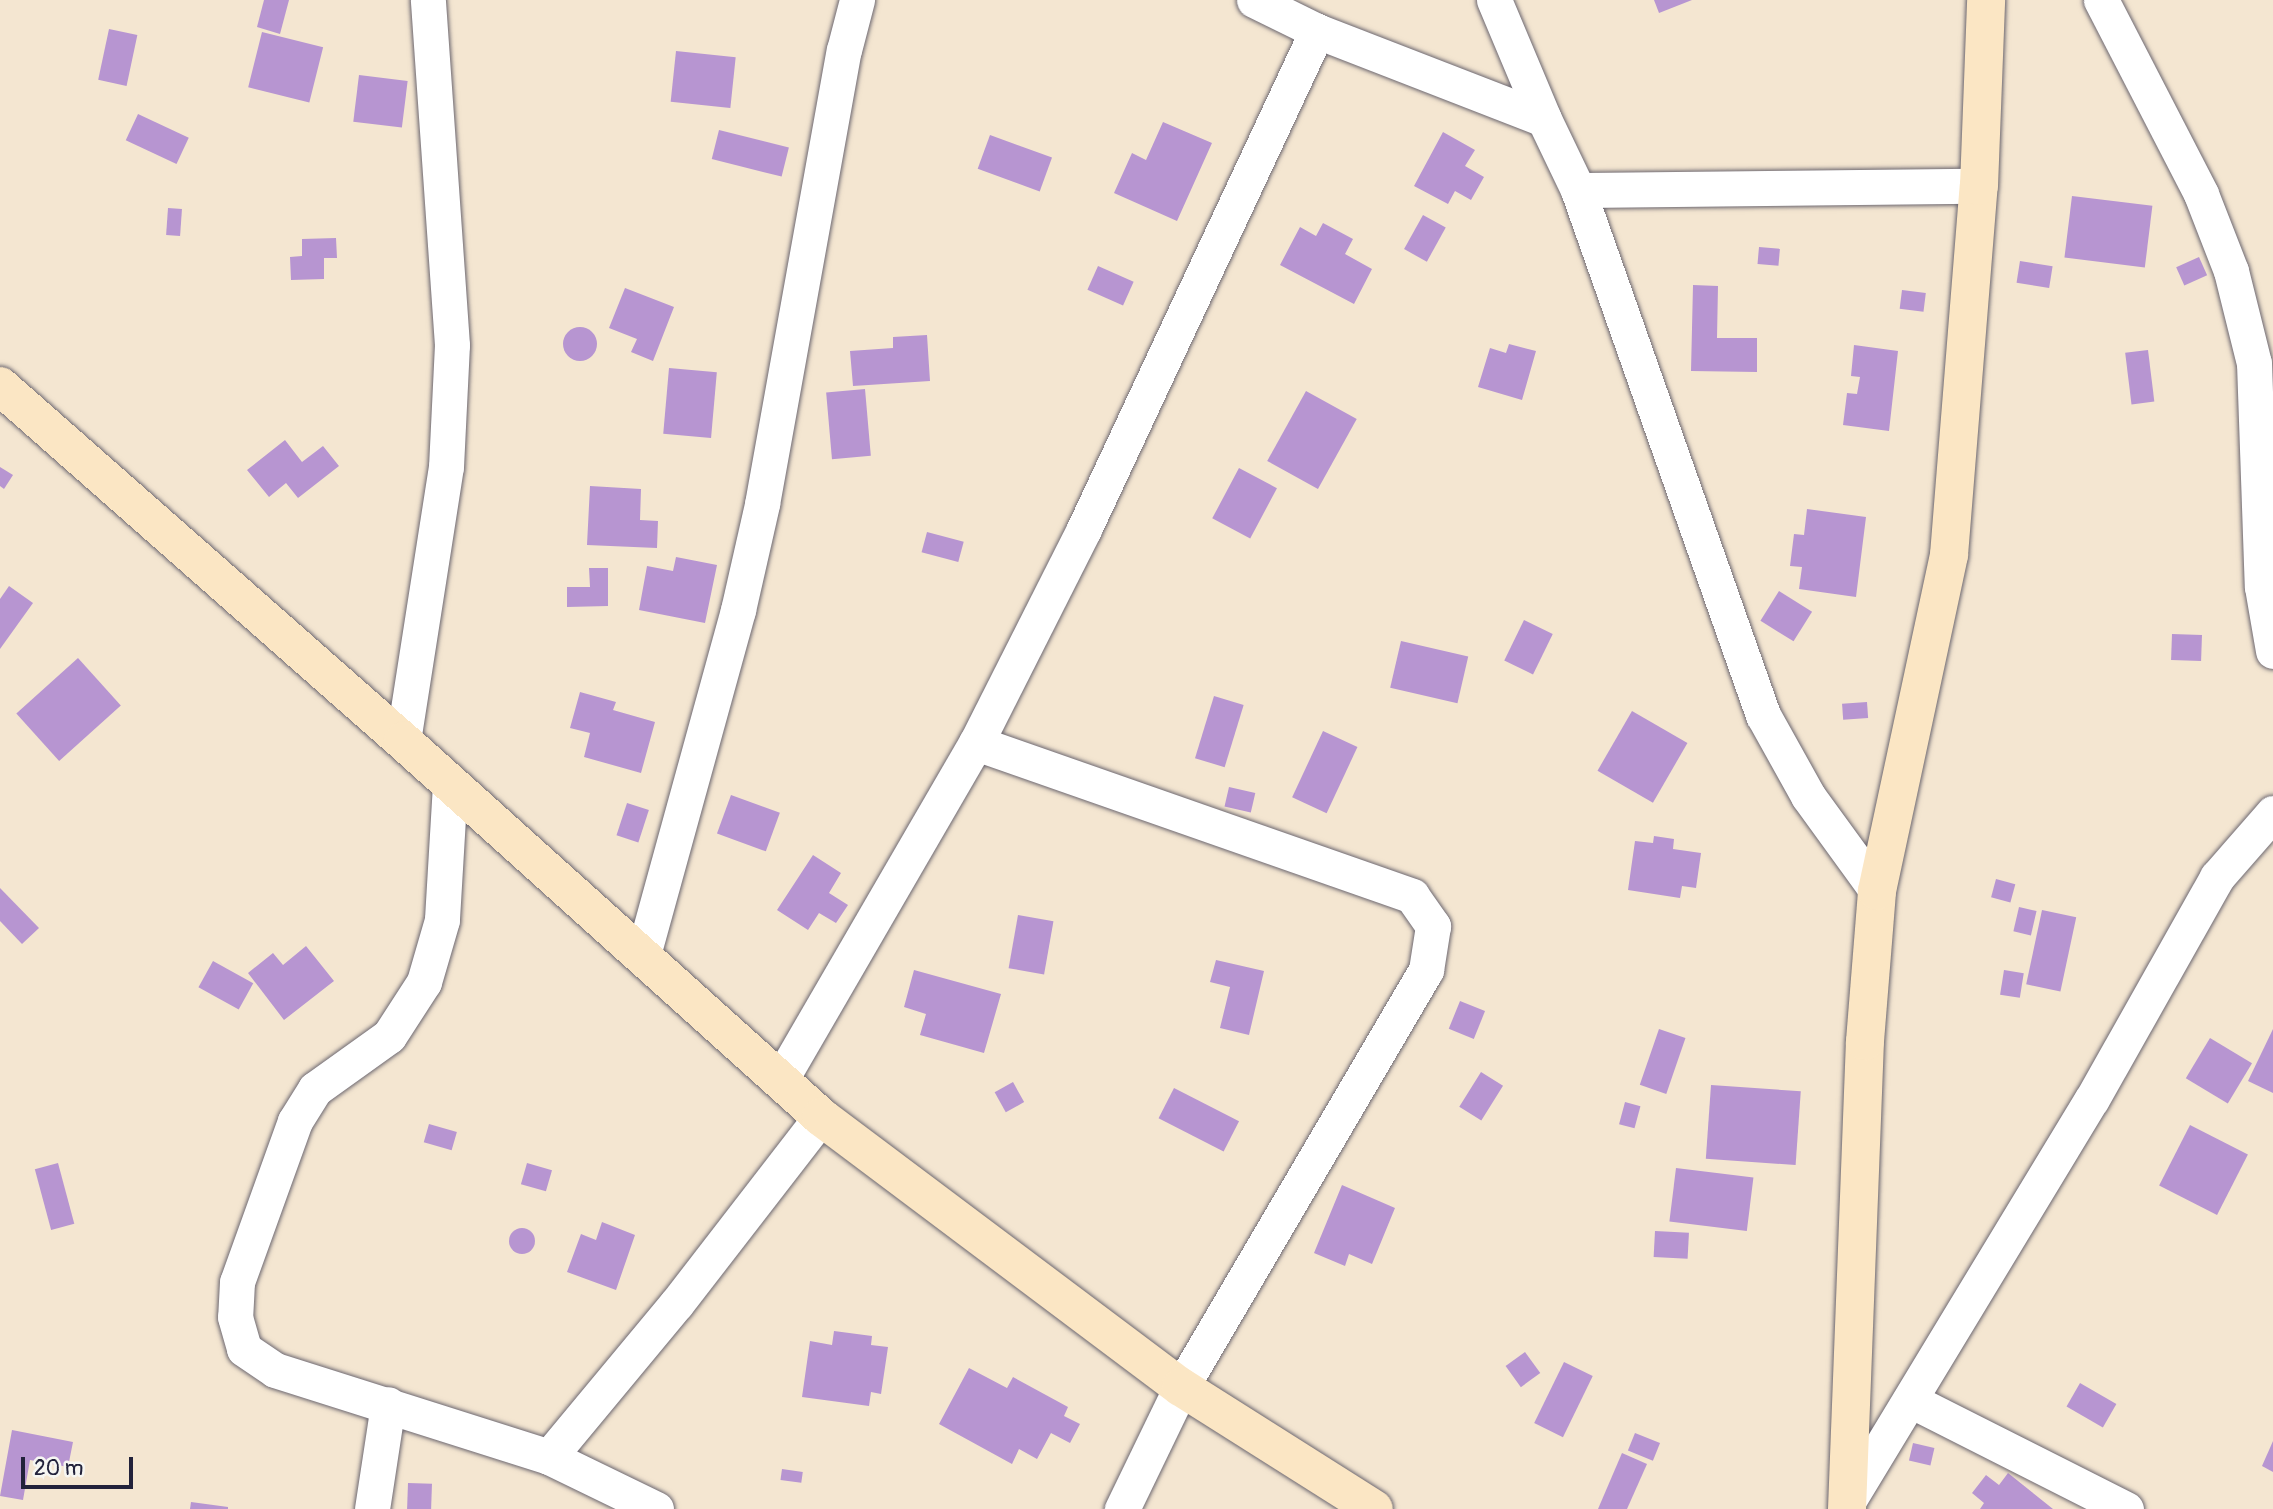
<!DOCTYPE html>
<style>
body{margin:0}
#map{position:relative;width:2273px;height:1509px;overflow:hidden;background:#f4e6d1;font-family:Pangolin,sans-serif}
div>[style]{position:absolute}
.building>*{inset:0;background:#b795d1;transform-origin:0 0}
.round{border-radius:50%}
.roads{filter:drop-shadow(0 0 2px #6c6770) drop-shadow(0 0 2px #6c6770)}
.street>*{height:35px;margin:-17.5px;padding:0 17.5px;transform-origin:17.5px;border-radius:17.5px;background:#fff}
.secondary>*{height:38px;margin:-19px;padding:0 19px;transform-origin:19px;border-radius:19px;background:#fbe6c4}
span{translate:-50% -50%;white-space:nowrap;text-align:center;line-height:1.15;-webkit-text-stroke:6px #f6f6f2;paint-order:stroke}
.scale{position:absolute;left:21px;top:1457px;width:112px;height:32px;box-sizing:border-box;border:4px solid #22223b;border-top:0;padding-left:9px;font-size:21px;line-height:24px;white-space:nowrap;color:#22223b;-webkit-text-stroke:5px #f6f6f2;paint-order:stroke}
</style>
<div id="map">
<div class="building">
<div style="clip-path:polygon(264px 0,289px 0,280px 34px,257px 27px)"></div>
<div style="clip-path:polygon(1654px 0,1692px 0,1659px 13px)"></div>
<div style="left:109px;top:29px;width:29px;height:52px;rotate:12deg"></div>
<div style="left:262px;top:32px;width:63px;height:57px;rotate:14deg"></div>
<div style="left:676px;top:51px;width:60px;height:51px;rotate:6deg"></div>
<div style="left:359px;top:75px;width:49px;height:47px;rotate:7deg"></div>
<div style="left:138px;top:114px;width:56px;height:29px;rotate:25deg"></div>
<div style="clip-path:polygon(1163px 122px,1212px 143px,1177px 221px,1114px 193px,1132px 153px,1146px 160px)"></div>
<div style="left:719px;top:130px;width:72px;height:30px;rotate:14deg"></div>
<div style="clip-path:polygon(1443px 132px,1475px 150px,1465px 166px,1484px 177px,1471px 200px,1455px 191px,1448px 204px,1414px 186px)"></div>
<div style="left:990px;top:135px;width:66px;height:36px;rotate:20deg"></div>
<div style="left:2072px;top:196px;width:81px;height:62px;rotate:7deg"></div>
<div style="left:168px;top:208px;width:14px;height:27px;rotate:4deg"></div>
<div style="left:1423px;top:215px;width:26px;height:39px;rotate:29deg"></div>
<div style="clip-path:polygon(1323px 223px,1353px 239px,1345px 254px,1372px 269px,1354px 304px,1280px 265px,1300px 227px,1316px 236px)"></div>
<div style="clip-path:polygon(336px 238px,337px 258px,324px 258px,324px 279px,291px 280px,290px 257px,302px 256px,302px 239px)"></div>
<div style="left:1759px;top:247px;width:21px;height:17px;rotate:5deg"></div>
<div style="left:2199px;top:257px;width:20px;height:25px;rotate:66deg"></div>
<div style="left:2020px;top:261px;width:33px;height:22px;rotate:9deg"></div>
<div style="left:1098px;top:266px;width:39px;height:26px;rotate:24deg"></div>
<div style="clip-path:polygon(1693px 285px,1718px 286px,1717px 338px,1757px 338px,1757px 372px,1691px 371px)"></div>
<div style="clip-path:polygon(625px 288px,674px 307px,653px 361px,631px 352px,637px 339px,609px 328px)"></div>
<div style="left:1902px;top:290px;width:24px;height:19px;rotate:7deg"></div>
<div class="round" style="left:563px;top:327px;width:34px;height:34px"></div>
<div style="clip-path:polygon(927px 335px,930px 381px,853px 386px,850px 351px,893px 348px,893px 337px)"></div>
<div style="clip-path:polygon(1509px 344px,1536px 351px,1522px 400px,1478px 387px,1490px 348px,1506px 353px)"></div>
<div style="clip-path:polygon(1854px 345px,1898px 351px,1889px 431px,1843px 425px,1847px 393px,1857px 394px,1860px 377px,1851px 376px)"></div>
<div style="left:2148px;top:350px;width:52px;height:23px;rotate:83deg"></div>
<div style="left:669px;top:368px;width:48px;height:66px;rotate:5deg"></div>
<div style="left:865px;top:389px;width:67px;height:39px;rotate:85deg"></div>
<div style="left:1306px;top:391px;width:58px;height:80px;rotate:29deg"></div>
<div style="clip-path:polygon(285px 440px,302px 462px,323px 446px,339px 466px,298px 498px,286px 483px,269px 497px,247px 470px)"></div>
<div style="clip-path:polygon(0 467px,13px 475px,4px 489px,0 486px)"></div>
<div style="left:1239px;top:468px;width:43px;height:57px;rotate:28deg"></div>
<div style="clip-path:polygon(590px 486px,641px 489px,640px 520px,658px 521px,657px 548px,587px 545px)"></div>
<div style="clip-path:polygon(1807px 509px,1866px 517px,1856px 597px,1799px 589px,1802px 567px,1790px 566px,1794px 534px,1804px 535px)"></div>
<div style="left:927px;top:532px;width:38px;height:21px;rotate:15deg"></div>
<div style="clip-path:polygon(676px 557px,717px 565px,705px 623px,639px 610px,647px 566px,673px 571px)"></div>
<div style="clip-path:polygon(589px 568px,608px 568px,608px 606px,567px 607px,567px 587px,590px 587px)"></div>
<div style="clip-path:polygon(9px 586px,33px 603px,0 649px,0 599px)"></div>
<div style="left:1779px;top:591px;width:39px;height:35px;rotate:32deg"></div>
<div style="left:1524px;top:620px;width:32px;height:45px;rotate:26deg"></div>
<div style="left:2172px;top:634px;width:30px;height:26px;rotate:2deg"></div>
<div style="left:1401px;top:641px;width:69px;height:48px;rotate:13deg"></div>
<div style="left:78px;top:658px;width:64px;height:83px;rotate:48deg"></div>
<div style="clip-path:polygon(580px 692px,616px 702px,613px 710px,655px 722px,641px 773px,584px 757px,590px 733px,570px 728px)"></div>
<div style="left:1214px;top:696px;width:31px;height:65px;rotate:17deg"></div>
<div style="left:1867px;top:702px;width:16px;height:25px;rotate:86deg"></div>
<div style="left:1632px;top:711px;width:64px;height:69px;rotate:30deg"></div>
<div style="left:1323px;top:731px;width:38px;height:73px;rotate:25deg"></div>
<div style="left:1229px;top:787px;width:27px;height:20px;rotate:13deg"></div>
<div style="left:731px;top:795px;width:52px;height:41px;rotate:20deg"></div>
<div style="left:627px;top:803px;width:23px;height:34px;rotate:18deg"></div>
<div style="clip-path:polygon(1654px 836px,1674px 839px,1673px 849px,1701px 853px,1696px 888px,1682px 886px,1680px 898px,1628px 890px,1635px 841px,1653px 843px)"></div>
<div style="clip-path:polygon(813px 855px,841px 873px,829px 893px,848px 905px,836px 923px,819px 913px,808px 930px,777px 910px)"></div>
<div style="left:1996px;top:879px;width:20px;height:19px;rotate:15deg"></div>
<div style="clip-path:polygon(0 888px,39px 928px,22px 944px,0 921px)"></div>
<div style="left:2019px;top:907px;width:18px;height:25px;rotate:13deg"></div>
<div style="left:2042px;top:910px;width:35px;height:76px;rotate:12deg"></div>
<div style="left:1018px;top:915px;width:36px;height:54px;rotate:10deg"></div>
<div style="clip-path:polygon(306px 946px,334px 981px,284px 1020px,248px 973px,273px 953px,283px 965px)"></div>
<div style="clip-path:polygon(1216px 960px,1264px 971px,1249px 1035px,1220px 1028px,1230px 987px,1210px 982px)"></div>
<div style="left:213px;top:961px;width:46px;height:30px;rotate:29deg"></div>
<div style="clip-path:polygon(914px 970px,1001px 994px,984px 1053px,920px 1035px,926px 1014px,904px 1007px)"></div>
<div style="left:2004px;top:970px;width:20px;height:25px;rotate:9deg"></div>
<div style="left:1460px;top:1001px;width:27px;height:30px;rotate:22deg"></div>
<div style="left:1659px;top:1029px;width:28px;height:59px;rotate:19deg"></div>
<div style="clip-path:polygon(2273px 1029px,2273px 1093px,2248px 1081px)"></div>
<div style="left:2210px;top:1038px;width:49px;height:47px;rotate:31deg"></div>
<div style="left:1481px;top:1072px;width:26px;height:41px;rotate:32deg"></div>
<div style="left:1013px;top:1082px;width:23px;height:21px;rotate:61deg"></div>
<div style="left:1711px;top:1085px;width:90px;height:74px;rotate:4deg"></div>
<div style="left:1174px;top:1088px;width:73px;height:34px;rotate:27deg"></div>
<div style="left:1625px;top:1102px;width:16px;height:23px;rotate:15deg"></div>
<div style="left:429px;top:1124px;width:29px;height:19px;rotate:16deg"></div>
<div style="left:2190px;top:1125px;width:65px;height:68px;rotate:27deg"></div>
<div style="left:58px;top:1163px;width:63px;height:24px;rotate:75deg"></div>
<div style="left:527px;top:1163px;width:26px;height:22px;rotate:16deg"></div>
<div style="left:1676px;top:1168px;width:78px;height:54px;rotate:7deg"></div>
<div style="clip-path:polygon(1342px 1185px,1395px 1208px,1372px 1264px,1349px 1254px,1345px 1266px,1314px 1253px)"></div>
<div style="clip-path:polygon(602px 1222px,635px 1235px,616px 1290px,567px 1272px,581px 1234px,596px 1240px)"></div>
<div class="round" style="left:509px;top:1228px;width:26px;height:26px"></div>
<div style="left:1655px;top:1231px;width:34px;height:26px;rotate:3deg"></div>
<div style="clip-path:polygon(834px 1331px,872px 1336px,871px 1345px,888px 1347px,881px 1394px,871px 1392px,869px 1406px,802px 1397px,810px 1341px,832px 1345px)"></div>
<div style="left:1525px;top:1352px;width:26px;height:24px;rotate:54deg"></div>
<div style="left:1564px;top:1362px;width:32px;height:68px;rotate:26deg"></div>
<div style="clip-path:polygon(969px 1368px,1007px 1388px,1013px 1377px,1068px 1407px,1064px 1416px,1080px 1424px,1070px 1443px,1051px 1433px,1037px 1459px,1019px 1449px,1012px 1464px,939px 1424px)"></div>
<div style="left:2080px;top:1383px;width:42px;height:27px;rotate:30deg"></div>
<div style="clip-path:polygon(12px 1430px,73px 1442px,68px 1467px,30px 1460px,23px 1500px,0 1496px)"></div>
<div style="left:1635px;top:1433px;width:27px;height:19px;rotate:22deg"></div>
<div style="clip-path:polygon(2273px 1441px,2273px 1472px,2262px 1466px)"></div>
<div style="left:1913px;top:1443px;width:22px;height:18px;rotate:13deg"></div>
<div style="clip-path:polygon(1622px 1453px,1647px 1464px,1627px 1509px,1598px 1509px)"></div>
<div style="left:782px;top:1469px;width:21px;height:11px;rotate:8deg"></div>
<div style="clip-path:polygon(2008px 1473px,2053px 1509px,1980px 1509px,1984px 1503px,1972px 1493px,1986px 1475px,1999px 1485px)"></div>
<div style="left:408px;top:1483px;width:24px;height:26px;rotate:2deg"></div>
<div style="clip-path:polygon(191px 1502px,228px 1507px,228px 1509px,190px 1509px)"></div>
</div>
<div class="roads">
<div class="street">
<div style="left:1254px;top:0;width:70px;rotate:26.2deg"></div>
<div style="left:1317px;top:31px;width:243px;rotate:21.2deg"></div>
<div style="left:1544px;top:119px;width:129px;rotate:-112.8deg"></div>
<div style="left:2101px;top:0;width:218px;rotate:62.7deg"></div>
<div style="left:2201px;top:194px;width:83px;rotate:68.7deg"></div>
<div style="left:2231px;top:271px;width:95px;rotate:76deg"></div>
<div style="left:2254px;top:363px;width:224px;rotate:88deg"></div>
<div style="left:2262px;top:587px;width:65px;rotate:80.2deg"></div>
<div style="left:1544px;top:119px;width:79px;rotate:64.4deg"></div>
<div style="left:1578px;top:190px;width:401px;rotate:-0.6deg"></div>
<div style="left:1578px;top:190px;width:557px;rotate:70.59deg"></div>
<div style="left:1763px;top:715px;width:93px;rotate:60.9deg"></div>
<div style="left:1808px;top:796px;width:117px;rotate:54deg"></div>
<div style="left:403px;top:741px;width:277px;rotate:-81.1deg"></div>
<div style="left:446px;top:467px;width:122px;rotate:-87.2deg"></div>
<div style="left:452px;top:345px;width:346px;rotate:-94deg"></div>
<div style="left:976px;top:743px;width:462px;rotate:19.3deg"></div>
<div style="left:1412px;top:896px;width:37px;rotate:55deg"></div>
<div style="left:1433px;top:926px;width:45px;rotate:99deg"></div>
<div style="left:1426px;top:970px;width:484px;rotate:120.4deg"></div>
<div style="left:1181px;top:1387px;width:136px;rotate:115.8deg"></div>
<div style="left:450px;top:784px;width:136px;rotate:93.4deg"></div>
<div style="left:442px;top:920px;width:65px;rotate:106.2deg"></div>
<div style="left:424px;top:982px;width:64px;rotate:122.9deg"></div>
<div style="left:389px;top:1036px;width:91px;rotate:144.4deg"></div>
<div style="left:315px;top:1089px;width:38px;rotate:122deg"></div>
<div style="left:295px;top:1121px;width:171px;rotate:109.8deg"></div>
<div style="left:237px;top:1282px;width:35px;rotate:93deg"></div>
<div style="left:235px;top:1317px;width:33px;rotate:74deg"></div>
<div style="left:244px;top:1349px;width:37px;rotate:34deg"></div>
<div style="left:275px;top:1370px;width:287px;rotate:17.6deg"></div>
<div style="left:549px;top:1457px;width:119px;rotate:25.9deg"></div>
<div style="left:643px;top:955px;width:358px;rotate:-74.6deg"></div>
<div style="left:738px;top:610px;width:109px;rotate:-77.2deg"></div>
<div style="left:762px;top:504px;width:461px;rotate:-79.8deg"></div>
<div style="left:844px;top:50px;width:52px;rotate:-75.4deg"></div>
<div style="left:781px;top:1079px;width:388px;rotate:-59.9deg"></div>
<div style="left:976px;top:743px;width:240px;rotate:-63.2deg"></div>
<div style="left:1084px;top:529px;width:550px;rotate:-64.93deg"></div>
<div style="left:1910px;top:1400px;width:242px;rotate:26.8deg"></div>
<div style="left:549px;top:1457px;width:200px;rotate:-50.3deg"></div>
<div style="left:677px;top:1303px;width:235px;rotate:-52.3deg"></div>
<div style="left:1847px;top:1503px;width:472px;rotate:-58.8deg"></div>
<div style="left:2092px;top:1099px;width:255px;rotate:-60.6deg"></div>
<div style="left:2217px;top:877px;width:85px;rotate:-48.8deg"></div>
<div style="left:372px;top:1509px;width:106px;rotate:-81.3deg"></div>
</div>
<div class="secondary">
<div style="left:0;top:386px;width:537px;rotate:41.38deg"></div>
<div style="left:403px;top:741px;width:562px;rotate:41.97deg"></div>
<div style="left:821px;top:1117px;width:450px;rotate:36.9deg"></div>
<div style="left:1181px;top:1387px;width:228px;rotate:32.3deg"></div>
<div style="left:1847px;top:1509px;width:468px;rotate:-87.8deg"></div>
<div style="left:1865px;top:1041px;width:150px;rotate:-85.4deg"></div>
<div style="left:1877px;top:891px;width:344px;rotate:-77.9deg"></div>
<div style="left:1949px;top:555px;width:370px;rotate:-85.4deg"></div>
<div style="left:1979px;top:186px;width:186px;rotate:-87.8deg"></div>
</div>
</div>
<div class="scale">20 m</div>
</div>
